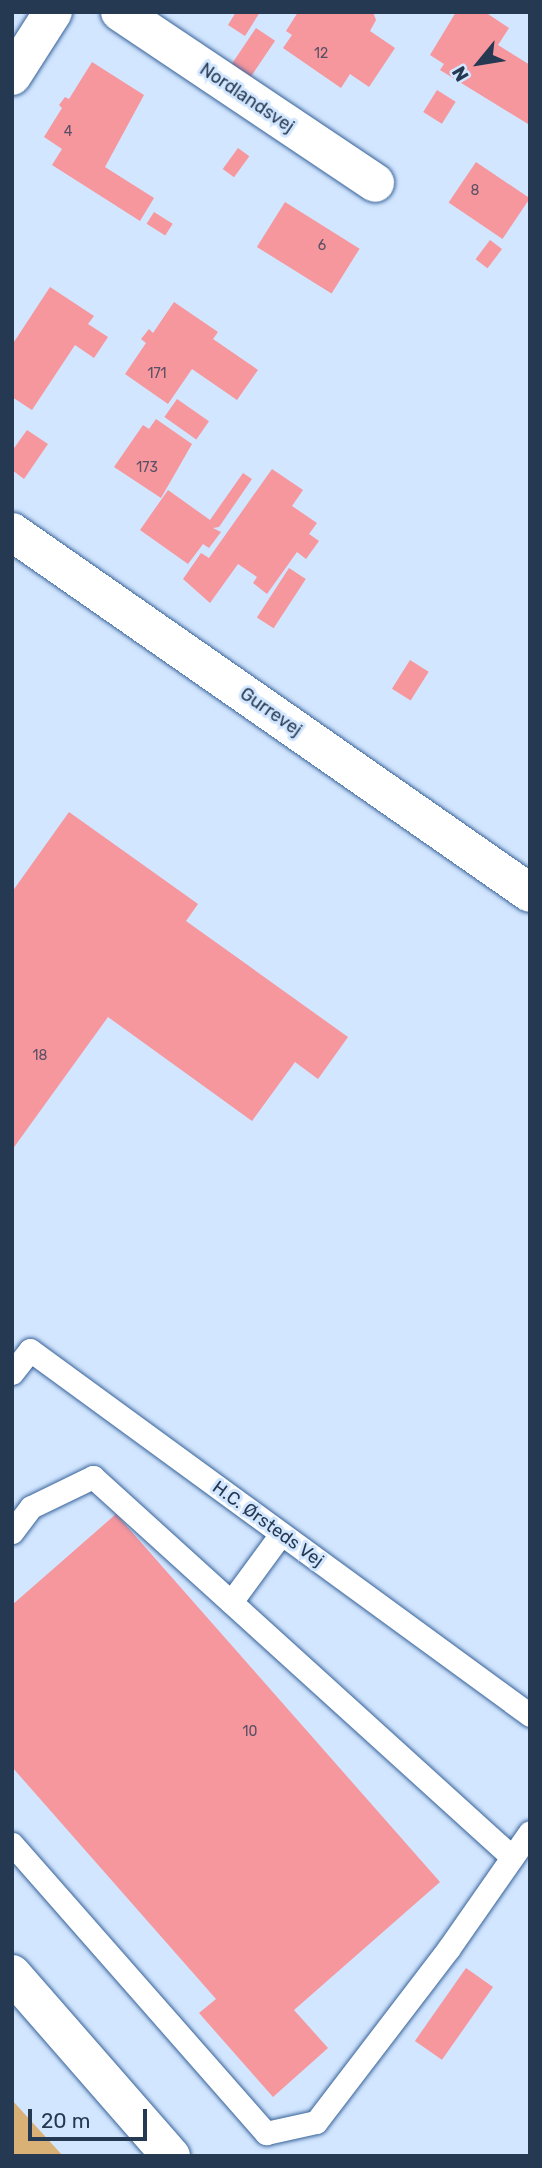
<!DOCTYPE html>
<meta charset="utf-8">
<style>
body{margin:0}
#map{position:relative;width:542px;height:2168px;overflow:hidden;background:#d2e6ff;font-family:Rubik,sans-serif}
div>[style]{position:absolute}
.green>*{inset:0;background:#d9b075}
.building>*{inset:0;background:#f6969d;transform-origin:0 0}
.roads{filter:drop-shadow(0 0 2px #376298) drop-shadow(0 0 2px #376298)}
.lane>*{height:23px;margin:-11.5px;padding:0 11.5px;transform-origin:11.5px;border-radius:11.5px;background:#fff}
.street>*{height:38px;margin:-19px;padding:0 19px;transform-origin:19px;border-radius:19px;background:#fff}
.secondary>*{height:38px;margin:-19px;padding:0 19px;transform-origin:19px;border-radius:19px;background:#fff}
span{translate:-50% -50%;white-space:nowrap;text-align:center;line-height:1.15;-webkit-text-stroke:6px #d2e6ff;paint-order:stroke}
.number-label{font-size:14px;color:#5a5065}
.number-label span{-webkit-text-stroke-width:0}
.street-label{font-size:18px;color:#263952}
.frame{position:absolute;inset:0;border:14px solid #263952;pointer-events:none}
.north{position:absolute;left:444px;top:28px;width:70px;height:70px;-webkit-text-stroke:5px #d2e6ff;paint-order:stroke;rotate:240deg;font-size:19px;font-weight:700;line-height:28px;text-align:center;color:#263952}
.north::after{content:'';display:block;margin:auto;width:24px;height:32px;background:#263952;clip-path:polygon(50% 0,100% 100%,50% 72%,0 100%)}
.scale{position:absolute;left:28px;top:2109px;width:119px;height:32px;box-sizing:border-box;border:4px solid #263952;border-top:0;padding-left:9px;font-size:21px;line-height:24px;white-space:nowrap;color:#263952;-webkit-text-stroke:5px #d2e6ff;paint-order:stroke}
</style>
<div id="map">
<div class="green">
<div style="clip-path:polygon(12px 2100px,63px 2156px,12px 2156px)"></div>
</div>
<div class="building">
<div style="clip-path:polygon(236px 12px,260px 12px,245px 36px,228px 25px)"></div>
<div style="clip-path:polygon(298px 12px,373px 12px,376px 20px,370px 31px,395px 48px,369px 87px,350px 74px,341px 88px,283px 48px,292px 35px,286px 31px)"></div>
<div style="clip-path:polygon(456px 12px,485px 12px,509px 28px,498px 45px,530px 65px,528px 124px,440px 70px,444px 64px,430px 55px)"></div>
<div style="left:256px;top:28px;width:23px;height:47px;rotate:34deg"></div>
<div style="clip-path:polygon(92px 62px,144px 95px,105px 167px,154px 198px,140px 221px,52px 165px,62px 149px,44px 137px,62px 108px,59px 105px,65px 97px,69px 99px)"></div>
<div style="left:437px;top:90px;width:22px;height:26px;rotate:32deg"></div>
<div style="left:238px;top:148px;width:14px;height:26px;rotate:36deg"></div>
<div style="left:476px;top:162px;width:65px;height:49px;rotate:34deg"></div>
<div style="left:285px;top:202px;width:88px;height:53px;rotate:32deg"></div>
<div style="left:154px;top:212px;width:22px;height:14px;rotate:32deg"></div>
<div style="left:490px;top:240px;width:15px;height:24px;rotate:37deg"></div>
<div style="clip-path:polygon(50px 287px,94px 316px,88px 324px,108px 337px,94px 358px,75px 345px,32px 410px,12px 397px,12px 345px)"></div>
<div style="clip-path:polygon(174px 302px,218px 332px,213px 339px,258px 370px,237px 400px,192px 369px,168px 404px,125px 374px,146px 343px,141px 339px,149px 329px,153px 333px)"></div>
<div style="left:177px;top:399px;width:39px;height:22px;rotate:35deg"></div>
<div style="clip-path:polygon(156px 419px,192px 444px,161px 498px,114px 467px,143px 425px,149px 429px)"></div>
<div style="clip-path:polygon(27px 430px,48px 444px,24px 479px,12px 470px,12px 451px)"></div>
<div style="clip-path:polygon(272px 469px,303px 490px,292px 506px,317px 523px,309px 534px,319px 541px,306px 559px,297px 552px,267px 594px,253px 583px,257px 577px,238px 564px,210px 603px,183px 579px,201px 553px,209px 558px)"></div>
<div style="clip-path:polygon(243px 473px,252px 479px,219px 527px,213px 528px,221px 532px,209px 548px,203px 544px,188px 564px,140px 530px,168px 490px,210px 520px)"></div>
<div style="left:289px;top:568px;width:20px;height:59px;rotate:33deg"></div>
<div style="left:410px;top:660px;width:22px;height:34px;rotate:32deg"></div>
<div style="clip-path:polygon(69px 812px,198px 904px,186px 921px,348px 1037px,318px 1079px,295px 1062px,252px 1121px,108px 1017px,12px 1150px,12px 892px)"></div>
<div style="clip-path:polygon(116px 1514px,440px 1882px,294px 2010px,328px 2048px,273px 2097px,199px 2013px,216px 1999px,12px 1767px,12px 1605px)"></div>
<div style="left:466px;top:1968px;width:33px;height:89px;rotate:35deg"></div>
</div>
<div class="roads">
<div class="lane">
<div style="left:12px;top:1373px;width:29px;rotate:-52deg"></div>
<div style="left:30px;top:1350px;width:619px;rotate:36.13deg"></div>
<div style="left:12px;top:1532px;width:31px;rotate:-53deg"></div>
<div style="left:31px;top:1507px;width:69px;rotate:-25.8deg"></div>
<div style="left:93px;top:1477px;width:566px;rotate:42.21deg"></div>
<div style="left:231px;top:1602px;width:84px;rotate:-53.7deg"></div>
<div style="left:12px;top:1844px;width:385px;rotate:48.7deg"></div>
<div style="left:266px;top:2133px;width:51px;rotate:-12.4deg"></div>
<div style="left:316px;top:2122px;width:219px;rotate:-52.6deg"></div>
<div style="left:449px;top:1948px;width:141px;rotate:-55.1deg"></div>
</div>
<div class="street">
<div style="left:120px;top:12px;width:307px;rotate:33.8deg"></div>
<div style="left:12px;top:76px;width:76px;rotate:-57.4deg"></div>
<div style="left:12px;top:1974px;width:242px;rotate:48.9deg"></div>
</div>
<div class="secondary">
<div style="left:12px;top:532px;width:631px;rotate:34.87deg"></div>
</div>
</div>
<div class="number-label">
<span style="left:321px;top:54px">12</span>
<span style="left:68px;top:132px">4</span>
<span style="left:475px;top:191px">8</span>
<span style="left:322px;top:246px">6</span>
<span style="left:157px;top:374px">171</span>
<span style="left:147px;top:468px">173</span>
<span style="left:40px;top:1056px">18</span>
<span style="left:250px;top:1732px">10</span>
</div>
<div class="street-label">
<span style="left:247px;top:98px;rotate:34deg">Nordlandsvej</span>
<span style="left:271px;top:712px;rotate:35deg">Gurrevej</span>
<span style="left:268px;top:1524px;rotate:36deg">H.C. Ørsteds Vej</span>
</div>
<div class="frame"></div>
<div class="north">N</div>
<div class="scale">20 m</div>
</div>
